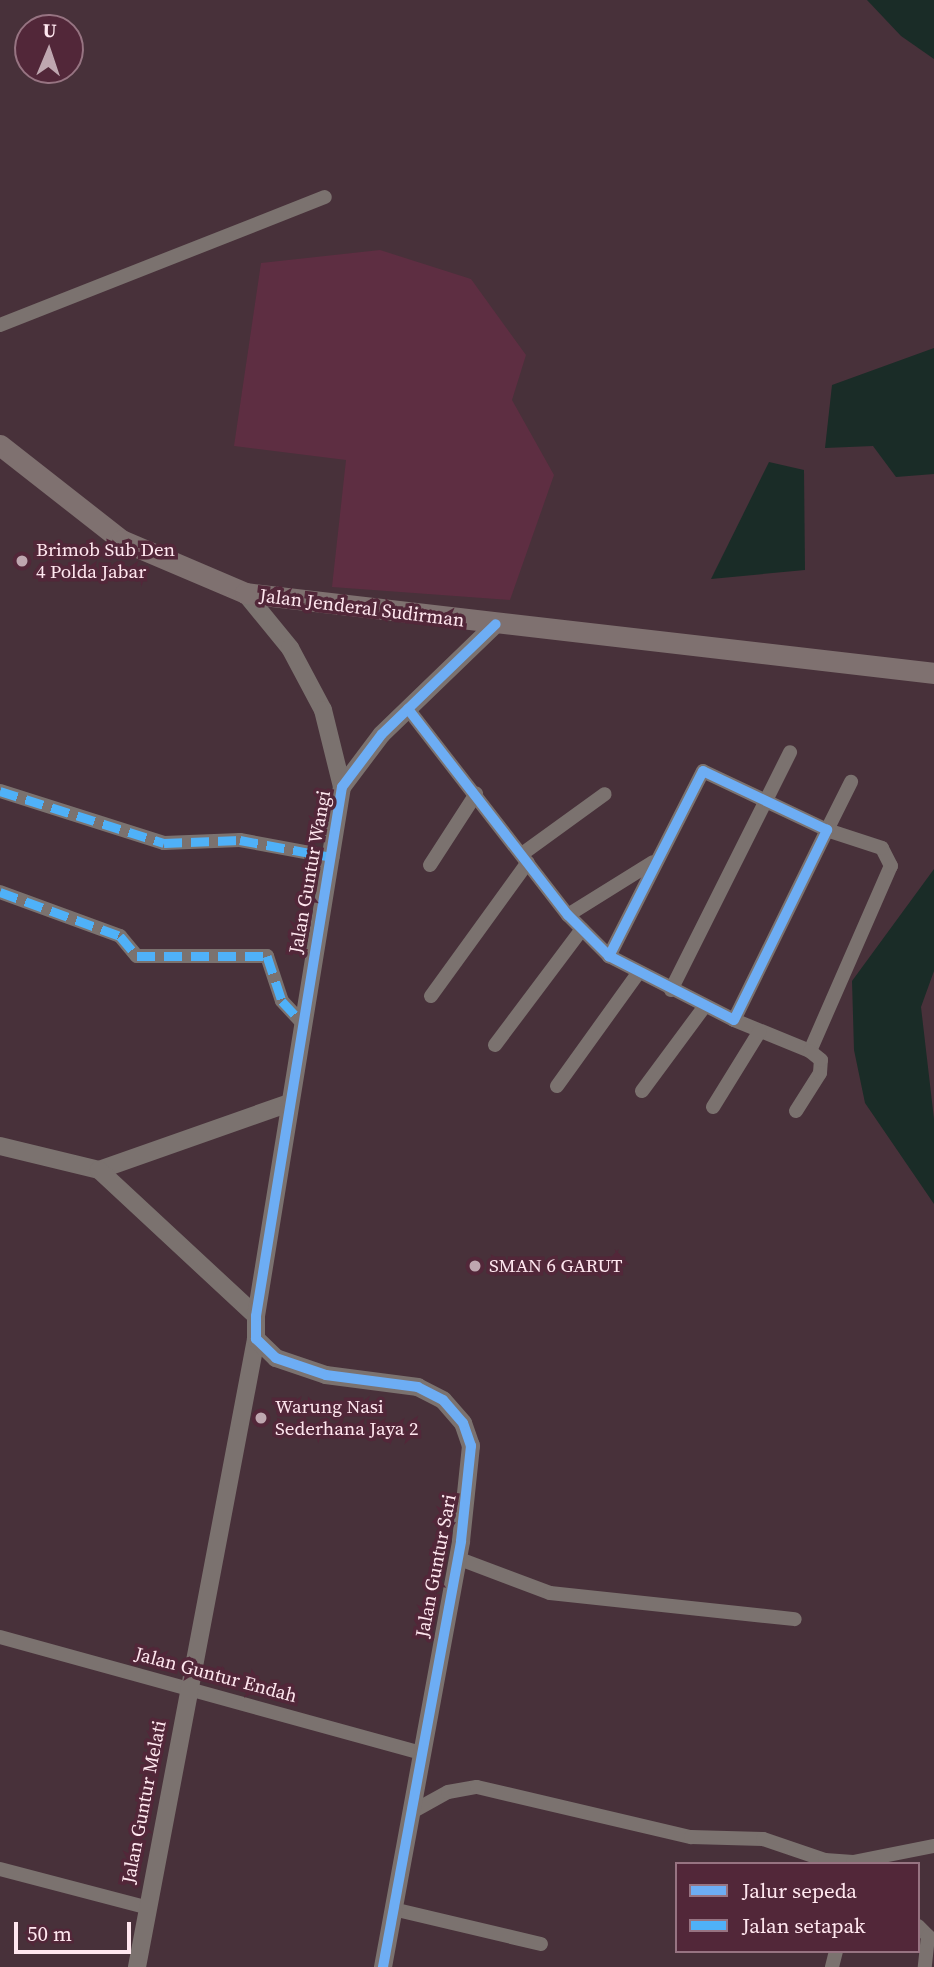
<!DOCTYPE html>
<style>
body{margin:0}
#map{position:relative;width:934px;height:1967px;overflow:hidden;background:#48313a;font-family:"Source Serif 4",serif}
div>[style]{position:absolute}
.built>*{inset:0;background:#5e2e42}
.water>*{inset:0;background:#1a2c27}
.minor>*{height:14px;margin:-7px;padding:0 7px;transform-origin:7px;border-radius:7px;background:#7b726f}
.tertiary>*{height:18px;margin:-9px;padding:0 9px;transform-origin:9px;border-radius:9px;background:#7b726f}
.primary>*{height:21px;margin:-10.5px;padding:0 10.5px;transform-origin:10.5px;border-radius:10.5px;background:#7f7170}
.quiet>*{height:9px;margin-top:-4.5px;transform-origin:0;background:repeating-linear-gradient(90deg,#4fb1f8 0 18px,transparent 0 27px)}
.cycleway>*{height:10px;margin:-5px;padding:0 5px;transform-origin:5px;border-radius:5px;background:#6dadf4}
.dots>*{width:19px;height:19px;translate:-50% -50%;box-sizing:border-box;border:4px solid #522739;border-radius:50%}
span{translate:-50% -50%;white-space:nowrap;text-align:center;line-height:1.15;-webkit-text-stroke:7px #522739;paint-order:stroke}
.poi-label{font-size:19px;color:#ffe7ef}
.left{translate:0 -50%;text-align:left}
.street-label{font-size:19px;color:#ffe7ef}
.legend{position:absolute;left:675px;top:1862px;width:245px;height:91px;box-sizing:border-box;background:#522739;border:2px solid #977482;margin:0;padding:9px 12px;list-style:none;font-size:21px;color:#ffe7ef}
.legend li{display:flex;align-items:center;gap:14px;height:35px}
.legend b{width:35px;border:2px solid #977482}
.north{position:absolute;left:14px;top:14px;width:70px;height:70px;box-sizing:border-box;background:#522739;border:2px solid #977482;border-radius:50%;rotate:2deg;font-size:19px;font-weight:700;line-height:28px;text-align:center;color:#ffe7ef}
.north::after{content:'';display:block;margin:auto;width:24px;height:32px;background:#bfa7b0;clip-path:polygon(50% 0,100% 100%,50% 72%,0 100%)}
.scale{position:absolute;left:14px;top:1922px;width:117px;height:32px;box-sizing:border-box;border:4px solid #ffe7ef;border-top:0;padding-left:9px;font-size:21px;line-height:24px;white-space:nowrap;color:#ffe7ef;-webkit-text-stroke:5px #522739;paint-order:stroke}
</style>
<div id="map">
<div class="built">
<div style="clip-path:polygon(380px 250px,471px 279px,526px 355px,512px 400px,554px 475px,510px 600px,332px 587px,346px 460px,234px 446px,261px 263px)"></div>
</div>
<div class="water">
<div style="clip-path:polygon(867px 0,934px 0,934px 59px,901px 36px)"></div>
<div style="clip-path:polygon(934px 348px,934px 474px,896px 477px,873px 446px,825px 448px,832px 385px)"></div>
<div style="clip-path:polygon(769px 462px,804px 470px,805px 570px,711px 579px)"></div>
<div style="clip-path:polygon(934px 869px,934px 971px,921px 1007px,934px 1119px,934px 1204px,865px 1103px,854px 1050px,852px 981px)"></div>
</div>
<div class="minor">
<div style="left:0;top:325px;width:349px;rotate:-21.5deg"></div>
<div style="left:408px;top:709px;width:261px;rotate:52.2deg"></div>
<div style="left:568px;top:915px;width:58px;rotate:45deg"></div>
<div style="left:609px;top:956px;width:140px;rotate:27.1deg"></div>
<div style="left:734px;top:1020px;width:212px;rotate:-63.9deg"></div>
<div style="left:827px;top:830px;width:137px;rotate:-154.6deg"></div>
<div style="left:703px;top:771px;width:208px;rotate:116.9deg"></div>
<div style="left:0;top:791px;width:172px;rotate:17.6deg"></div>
<div style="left:164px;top:843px;width:76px;rotate:-2.3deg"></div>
<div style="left:240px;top:840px;width:94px;rotate:10.5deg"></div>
<div style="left:522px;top:854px;width:102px;rotate:-35.9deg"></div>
<div style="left:430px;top:865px;width:85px;rotate:-57.1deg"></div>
<div style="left:0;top:892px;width:128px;rotate:20.1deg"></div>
<div style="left:120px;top:936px;width:26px;rotate:50deg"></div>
<div style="left:137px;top:956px;width:130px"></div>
<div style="left:267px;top:956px;width:47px;rotate:71.6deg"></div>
<div style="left:282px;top:1001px;width:26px;rotate:47deg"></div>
<div style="left:568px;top:915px;width:100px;rotate:-31.9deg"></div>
<div style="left:671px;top:990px;width:266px;rotate:-63.4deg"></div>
<div style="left:431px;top:996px;width:165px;rotate:-54.1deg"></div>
<div style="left:734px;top:1020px;width:82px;rotate:22.2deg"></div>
<div style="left:810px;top:1051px;width:202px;rotate:-66.4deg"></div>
<div style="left:891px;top:866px;width:20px;rotate:-117deg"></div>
<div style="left:882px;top:848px;width:58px;rotate:-161.9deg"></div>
<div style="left:827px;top:830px;width:54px;rotate:-63.4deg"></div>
<div style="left:495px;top:1045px;width:145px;rotate:-53.1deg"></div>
<div style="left:557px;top:1086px;width:140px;rotate:-54.3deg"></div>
<div style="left:642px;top:1091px;width:106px;rotate:-53.5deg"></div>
<div style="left:713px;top:1107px;width:89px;rotate:-58.3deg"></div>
<div style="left:796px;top:1111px;width:45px;rotate:-57.7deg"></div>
<div style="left:820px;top:1073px;width:13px;rotate:-86deg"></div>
<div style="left:821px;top:1060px;width:14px;rotate:-141deg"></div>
<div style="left:457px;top:1558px;width:99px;rotate:20.6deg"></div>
<div style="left:550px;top:1593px;width:246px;rotate:6.1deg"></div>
<div style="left:0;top:1637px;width:437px;rotate:15.4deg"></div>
<div style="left:410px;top:1813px;width:43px;rotate:-28.9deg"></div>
<div style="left:448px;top:1792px;width:29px;rotate:-10deg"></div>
<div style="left:477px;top:1787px;width:220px;rotate:13.2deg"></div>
<div style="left:691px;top:1837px;width:72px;rotate:1.6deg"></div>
<div style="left:763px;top:1839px;width:65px;rotate:18.7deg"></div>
<div style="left:825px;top:1860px;width:28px;rotate:4deg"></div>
<div style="left:853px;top:1862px;width:83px;rotate:-11.2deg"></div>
<div style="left:0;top:1869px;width:150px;rotate:14.7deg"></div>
<div style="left:393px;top:1909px;width:152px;rotate:13.3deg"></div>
<div style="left:918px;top:1926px;width:14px;rotate:45deg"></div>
<div style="left:928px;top:1936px;width:31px;rotate:96deg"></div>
<div style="left:832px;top:1967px;width:16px;rotate:-76deg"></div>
</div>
<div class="tertiary">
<div style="left:245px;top:593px;width:71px;rotate:50.7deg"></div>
<div style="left:290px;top:648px;width:70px;rotate:62deg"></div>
<div style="left:323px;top:710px;width:79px;rotate:76.1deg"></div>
<div style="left:0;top:1146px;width:102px;rotate:13.6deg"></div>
<div style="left:99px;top:1170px;width:201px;rotate:-19.4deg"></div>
<div style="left:99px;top:1170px;width:214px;rotate:42.9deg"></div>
<div style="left:137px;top:1967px;width:639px;rotate:-79.27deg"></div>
<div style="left:383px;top:1967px;width:433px;rotate:-79.6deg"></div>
<div style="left:461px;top:1541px;width:96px;rotate:-84deg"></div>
<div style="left:471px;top:1446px;width:24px;rotate:-109deg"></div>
<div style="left:463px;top:1423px;width:30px;rotate:-131deg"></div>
<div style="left:443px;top:1400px;width:28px;rotate:-153deg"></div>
<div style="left:418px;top:1387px;width:93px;rotate:-172.6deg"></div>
<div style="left:326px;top:1375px;width:53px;rotate:-161.2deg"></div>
<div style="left:276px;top:1358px;width:28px;rotate:-136deg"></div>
<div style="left:256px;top:1339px;width:23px;rotate:-90deg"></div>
<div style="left:256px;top:1316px;width:536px;rotate:-80.77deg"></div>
<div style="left:342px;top:787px;width:66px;rotate:-53deg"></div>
<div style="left:382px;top:734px;width:158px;rotate:-44deg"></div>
</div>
<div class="primary">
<div style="left:0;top:445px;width:154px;rotate:38.1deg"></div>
<div style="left:121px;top:540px;width:135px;rotate:23.1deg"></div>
<div style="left:245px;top:593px;width:694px;rotate:6.62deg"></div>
</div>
<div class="quiet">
<div style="left:0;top:791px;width:172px;rotate:17.6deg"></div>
<div style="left:164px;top:843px;width:76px;rotate:-2.3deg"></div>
<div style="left:240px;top:840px;width:94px;rotate:10.5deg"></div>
<div style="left:0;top:892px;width:128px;rotate:20.1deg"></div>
<div style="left:120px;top:936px;width:26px;rotate:50deg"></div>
<div style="left:137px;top:956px;width:130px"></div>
<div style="left:267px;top:956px;width:47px;rotate:71.6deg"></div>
<div style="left:282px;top:1001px;width:26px;rotate:47deg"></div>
</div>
<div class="cycleway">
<div style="left:408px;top:709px;width:261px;rotate:52.2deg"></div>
<div style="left:568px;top:915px;width:58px;rotate:45deg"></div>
<div style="left:609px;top:956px;width:140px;rotate:27.1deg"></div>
<div style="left:734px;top:1020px;width:212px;rotate:-63.9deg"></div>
<div style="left:827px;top:830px;width:137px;rotate:-154.6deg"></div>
<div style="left:703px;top:771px;width:208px;rotate:116.9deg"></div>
<div style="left:383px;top:1967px;width:433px;rotate:-79.6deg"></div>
<div style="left:461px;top:1541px;width:96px;rotate:-84deg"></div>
<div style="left:471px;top:1446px;width:24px;rotate:-109deg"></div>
<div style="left:463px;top:1423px;width:30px;rotate:-131deg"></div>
<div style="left:443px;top:1400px;width:28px;rotate:-153deg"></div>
<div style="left:418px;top:1387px;width:93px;rotate:-172.6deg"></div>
<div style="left:326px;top:1375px;width:53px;rotate:-161.2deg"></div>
<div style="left:276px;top:1358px;width:28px;rotate:-136deg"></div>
<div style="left:256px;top:1339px;width:23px;rotate:-90deg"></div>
<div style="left:256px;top:1316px;width:536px;rotate:-80.77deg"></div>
<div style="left:342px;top:787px;width:66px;rotate:-53deg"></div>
<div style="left:382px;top:734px;width:158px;rotate:-44deg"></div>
</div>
<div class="dots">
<div style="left:22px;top:561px;background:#bfa7b0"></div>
<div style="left:475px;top:1266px;background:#bfa7b0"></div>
<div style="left:261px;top:1418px;background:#bfa7b0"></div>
</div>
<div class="poi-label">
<span class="left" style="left:36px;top:561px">Brimob Sub Den<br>4 Polda Jabar</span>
<span class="left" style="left:489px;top:1266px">SMAN 6 GARUT</span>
<span class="left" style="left:275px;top:1418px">Warung Nasi<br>Sederhana Jaya 2</span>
</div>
<div class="street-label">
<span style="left:362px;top:608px;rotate:7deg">Jalan Jenderal Sudirman</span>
<span style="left:310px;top:872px;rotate:-80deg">Jalan Guntur Wangi</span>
<span style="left:436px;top:1566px;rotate:-79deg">Jalan Guntur Sari</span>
<span style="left:216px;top:1675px;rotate:15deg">Jalan Guntur Endah</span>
<span style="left:144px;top:1802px;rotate:-79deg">Jalan Guntur Melati</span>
</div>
<ul class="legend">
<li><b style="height:9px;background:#6dadf4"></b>Jalur sepeda</li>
<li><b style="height:9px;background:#4fb1f8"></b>Jalan setapak</li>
</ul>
<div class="north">U</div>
<div class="scale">50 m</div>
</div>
